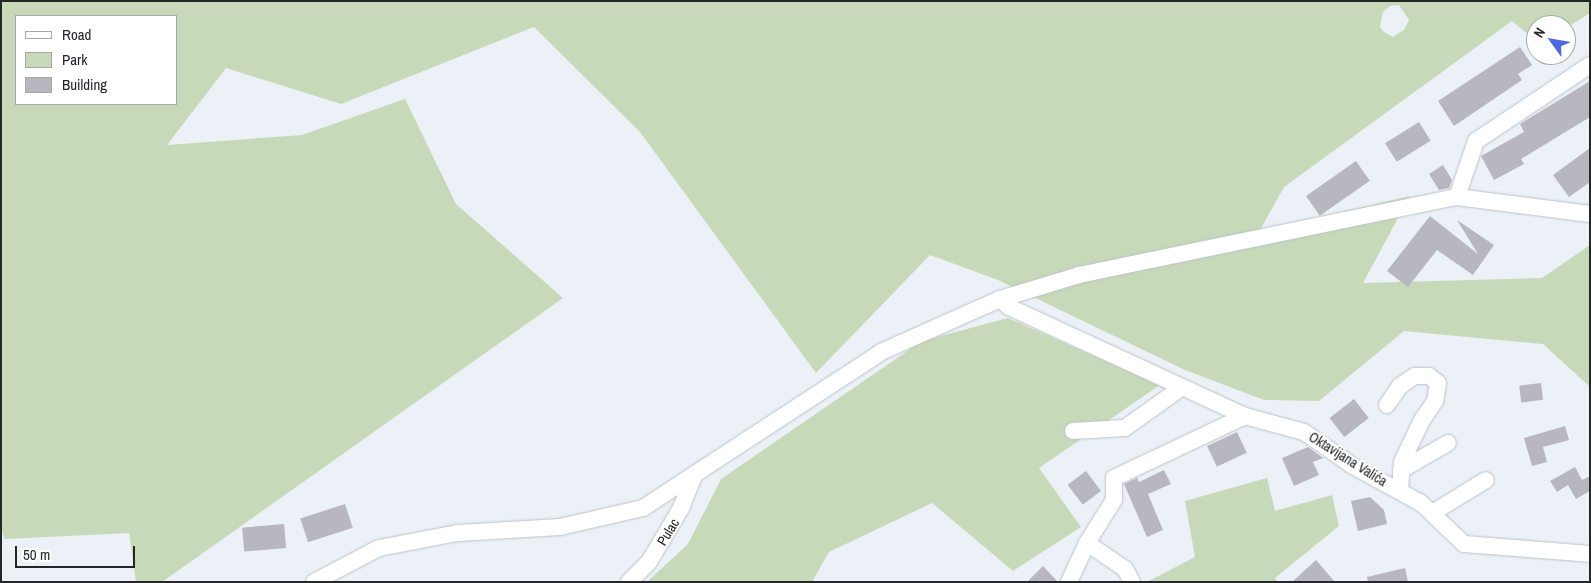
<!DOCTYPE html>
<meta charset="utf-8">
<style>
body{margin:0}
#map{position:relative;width:1591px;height:583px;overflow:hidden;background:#ecf1f8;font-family:"Archivo Narrow",sans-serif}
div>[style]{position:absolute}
.green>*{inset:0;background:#c7d9b8}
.building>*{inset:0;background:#b8b6be;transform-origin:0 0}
.roads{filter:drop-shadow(0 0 1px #bdc2c9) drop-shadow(0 0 1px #bdc2c9)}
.minor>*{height:16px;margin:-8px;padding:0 8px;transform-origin:8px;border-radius:8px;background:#fff}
span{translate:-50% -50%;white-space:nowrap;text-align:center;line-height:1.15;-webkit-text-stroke:4px #fff;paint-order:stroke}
.street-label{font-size:14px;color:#242628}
.frame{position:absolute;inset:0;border:2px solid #242628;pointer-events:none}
.legend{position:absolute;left:15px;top:15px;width:162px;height:90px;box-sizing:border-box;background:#fff;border:1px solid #a7a8a9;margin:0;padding:6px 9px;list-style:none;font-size:15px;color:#242628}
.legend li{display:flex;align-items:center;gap:10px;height:25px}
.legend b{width:25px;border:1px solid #a7a8a9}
.north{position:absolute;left:1526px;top:15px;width:50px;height:50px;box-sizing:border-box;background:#fff;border:1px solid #a7a8a9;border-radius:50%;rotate:302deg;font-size:14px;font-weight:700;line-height:20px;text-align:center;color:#242628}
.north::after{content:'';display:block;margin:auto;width:18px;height:22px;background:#4969dc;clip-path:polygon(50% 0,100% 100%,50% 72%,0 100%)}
.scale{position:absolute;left:15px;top:546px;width:120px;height:22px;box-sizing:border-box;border:2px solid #242628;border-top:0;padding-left:6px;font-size:15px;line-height:18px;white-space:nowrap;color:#242628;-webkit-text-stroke:4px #fff;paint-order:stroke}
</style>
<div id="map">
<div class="green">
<div style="clip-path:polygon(evenodd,1px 1px,1590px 1px,1590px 13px,1566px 28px,1566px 25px,1536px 25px,1536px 41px,1512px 21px,1284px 187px,1259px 232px,1410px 196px,1363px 283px,1542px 278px,1590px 245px,1590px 387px,1543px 344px,1404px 331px,1319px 401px,1264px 400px,1185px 370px,998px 280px,930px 255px,816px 373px,640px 132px,534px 27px,341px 104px,226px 68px,167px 145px,302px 135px,405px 99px,456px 204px,563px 298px,162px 582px,136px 582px,129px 533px,5px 539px,1px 529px,1px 1px,1399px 5px,1409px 20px,1404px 30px,1393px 37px,1384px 32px,1380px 27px,1383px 12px,1390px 6px,1399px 5px,1px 1px,16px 16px,176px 16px,176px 104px,16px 104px,16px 16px)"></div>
<div style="clip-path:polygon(1008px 318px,1160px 385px,1039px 468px,1081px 527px,1013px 571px,932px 503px,829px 552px,812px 582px,647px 582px,688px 544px,721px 479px,922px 341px)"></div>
<div style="clip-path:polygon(1267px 478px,1275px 511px,1332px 495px,1339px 526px,1275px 578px,1277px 582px,1147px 582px,1195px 557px,1185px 501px)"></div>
</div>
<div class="building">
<div style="clip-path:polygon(1520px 47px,1532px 65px,1518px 74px,1522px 80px,1454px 126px,1438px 101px)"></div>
<div style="clip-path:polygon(1590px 81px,1590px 117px,1521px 159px,1524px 164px,1494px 180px,1481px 156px,1524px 132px,1520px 124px)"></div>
<div style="left:1419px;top:122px;width:22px;height:40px;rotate:58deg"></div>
<div style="clip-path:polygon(1590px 148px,1590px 182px,1569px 197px,1553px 175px)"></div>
<div style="left:1356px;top:161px;width:24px;height:61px;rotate:55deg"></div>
<div style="clip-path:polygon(1443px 165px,1452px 180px,1449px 188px,1439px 190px,1429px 174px)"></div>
<div style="clip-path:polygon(1430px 216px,1478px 254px,1457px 220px,1494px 245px,1473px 275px,1437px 250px,1408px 287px,1387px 271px)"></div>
<div style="left:1541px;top:383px;width:17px;height:22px;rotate:83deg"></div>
<div style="left:1354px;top:399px;width:24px;height:31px;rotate:52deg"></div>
<div style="clip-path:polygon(1565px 426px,1569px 440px,1543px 447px,1547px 462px,1532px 466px,1524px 438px)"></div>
<div style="left:1237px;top:432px;width:23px;height:33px;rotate:65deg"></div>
<div style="clip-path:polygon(1308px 447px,1323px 458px,1313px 462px,1319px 475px,1294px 486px,1282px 458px)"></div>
<div style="clip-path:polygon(1575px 467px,1582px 480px,1590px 476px,1590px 491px,1576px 499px,1568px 485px,1557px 492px,1550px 481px)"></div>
<div style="clip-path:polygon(1164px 470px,1171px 484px,1148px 494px,1163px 530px,1147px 537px,1124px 484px,1137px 478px,1139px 482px)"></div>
<div style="left:1086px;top:471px;width:25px;height:23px;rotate:53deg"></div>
<div style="clip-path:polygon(1370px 497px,1384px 510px,1387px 524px,1358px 531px,1351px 501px)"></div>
<div style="left:345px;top:504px;width:25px;height:47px;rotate:72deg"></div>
<div style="left:284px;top:524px;width:24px;height:42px;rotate:85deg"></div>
<div style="clip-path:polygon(1316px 560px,1335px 582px,1292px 582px)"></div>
<div style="clip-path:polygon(1043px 566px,1058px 582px,1027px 582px)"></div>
<div style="clip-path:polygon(1405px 568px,1408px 582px,1368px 582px,1367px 577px)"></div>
</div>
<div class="roads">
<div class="minor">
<div style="left:1457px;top:197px;width:59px;rotate:-71.3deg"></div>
<div style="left:1476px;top:141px;width:137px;rotate:-33.7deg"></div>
<div style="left:1000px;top:299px;width:83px;rotate:-16.9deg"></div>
<div style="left:1079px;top:275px;width:386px;rotate:-11.7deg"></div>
<div style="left:1457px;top:197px;width:134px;rotate:7.3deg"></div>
<div style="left:1387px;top:405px;width:23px;rotate:-56deg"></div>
<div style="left:1400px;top:386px;width:18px;rotate:-34deg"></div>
<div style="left:1415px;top:376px;width:14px"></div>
<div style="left:1429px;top:376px;width:11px;rotate:38deg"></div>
<div style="left:1438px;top:383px;width:18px;rotate:99deg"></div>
<div style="left:1435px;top:401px;width:23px;rotate:124deg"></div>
<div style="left:1422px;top:420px;width:47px;rotate:115.5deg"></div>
<div style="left:1402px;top:462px;width:29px;rotate:94deg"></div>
<div style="left:1073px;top:431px;width:52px;rotate:-3.3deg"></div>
<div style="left:1125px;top:428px;width:70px;rotate:-35.7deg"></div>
<div style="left:1401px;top:470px;width:54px;rotate:-29.9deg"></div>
<div style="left:1432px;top:513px;width:63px;rotate:-31.4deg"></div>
<div style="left:1087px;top:543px;width:46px;rotate:34.4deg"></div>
<div style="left:1125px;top:569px;width:15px;rotate:62deg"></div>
<div style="left:314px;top:582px;width:73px;rotate:-27.6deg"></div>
<div style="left:379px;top:548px;width:80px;rotate:-10.8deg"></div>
<div style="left:458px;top:533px;width:102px;rotate:-3.4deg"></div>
<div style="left:560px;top:527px;width:85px;rotate:-12.9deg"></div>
<div style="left:643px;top:508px;width:285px;rotate:-33.2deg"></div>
<div style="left:881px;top:352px;width:130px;rotate:-24deg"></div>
<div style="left:1000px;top:299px;width:12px;rotate:42deg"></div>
<div style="left:1009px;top:307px;width:260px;rotate:24.8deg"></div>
<div style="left:629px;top:582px;width:28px;rotate:-45deg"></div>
<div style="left:649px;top:562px;width:63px;rotate:-59.3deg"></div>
<div style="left:681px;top:508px;width:37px;rotate:-68deg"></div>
<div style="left:1069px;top:582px;width:43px;rotate:-65.2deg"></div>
<div style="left:1087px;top:543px;width:51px;rotate:-57.9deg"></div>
<div style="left:1114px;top:500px;width:22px;rotate:-90deg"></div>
<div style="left:1114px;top:478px;width:145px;rotate:-25.3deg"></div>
<div style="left:1245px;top:416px;width:61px;rotate:15.2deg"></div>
<div style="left:1304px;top:432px;width:60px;rotate:34.8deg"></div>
<div style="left:1353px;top:466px;width:77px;rotate:28.6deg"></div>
<div style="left:1421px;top:503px;width:59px;rotate:43.6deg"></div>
<div style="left:1464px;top:544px;width:126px;rotate:4.5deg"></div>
</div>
</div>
<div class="street-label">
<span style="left:1348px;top:459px;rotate:32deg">Oktavijana Valića</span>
<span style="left:668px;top:532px;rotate:-59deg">Pulac</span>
</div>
<div class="frame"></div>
<ul class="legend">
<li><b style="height:6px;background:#fff"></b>Road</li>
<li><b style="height:14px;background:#c7d9b8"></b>Park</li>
<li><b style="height:14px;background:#b8b6be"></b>Building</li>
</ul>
<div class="north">N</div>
<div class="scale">50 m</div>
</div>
